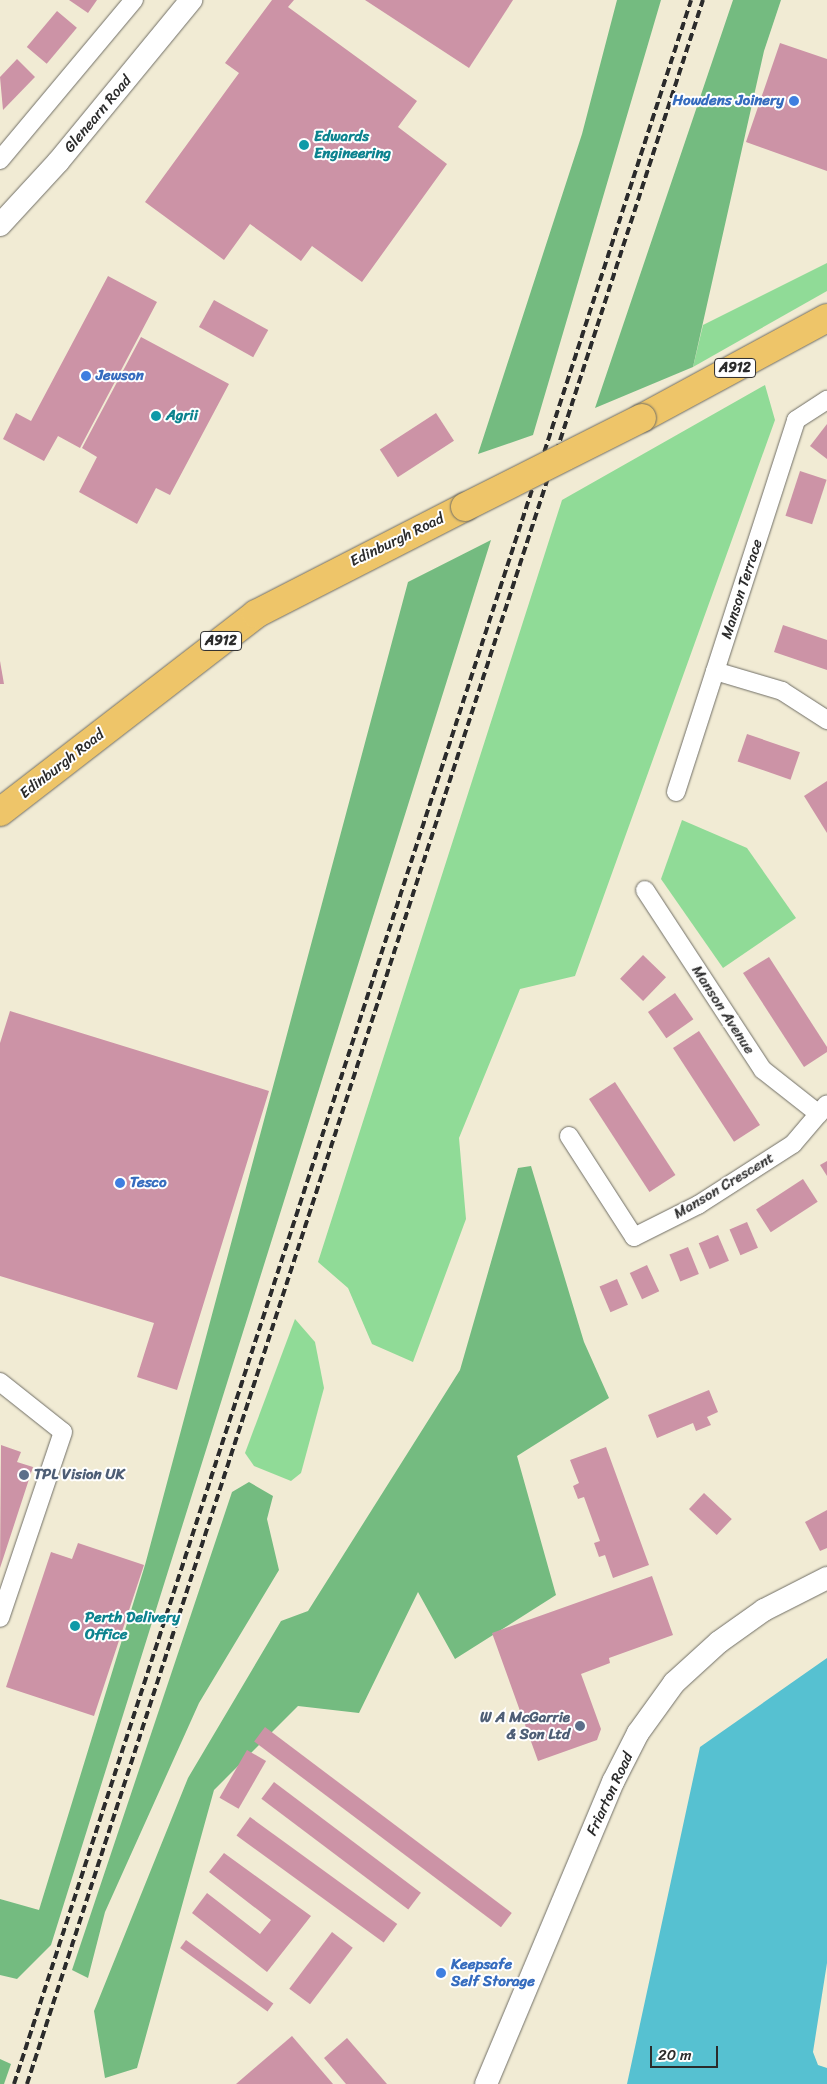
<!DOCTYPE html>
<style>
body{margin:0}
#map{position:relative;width:827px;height:2084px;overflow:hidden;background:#f1ebd4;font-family:Sriracha,sans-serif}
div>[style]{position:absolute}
.green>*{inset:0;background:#90db97}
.forest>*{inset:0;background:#74bb80}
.water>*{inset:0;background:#56c1d1}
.building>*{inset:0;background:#cc93a6;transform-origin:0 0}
.roads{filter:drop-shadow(0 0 1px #706e66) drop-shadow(0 0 1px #706e66)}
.minor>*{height:18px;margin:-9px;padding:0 9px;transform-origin:9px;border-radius:9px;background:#fff}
.tertiary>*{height:22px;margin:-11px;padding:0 11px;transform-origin:11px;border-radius:11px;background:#fff}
.primary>*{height:28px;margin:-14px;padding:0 14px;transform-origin:14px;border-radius:14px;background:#eec569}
.rail>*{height:4px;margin-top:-2px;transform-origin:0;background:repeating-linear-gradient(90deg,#2b2b2b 0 8px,transparent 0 12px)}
.bridges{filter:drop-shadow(0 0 1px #706e66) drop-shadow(0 0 1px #706e66)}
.primary-bridge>*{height:28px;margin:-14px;padding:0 14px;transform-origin:14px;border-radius:14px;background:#eec569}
.dots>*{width:14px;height:14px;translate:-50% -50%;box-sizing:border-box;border:2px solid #fff;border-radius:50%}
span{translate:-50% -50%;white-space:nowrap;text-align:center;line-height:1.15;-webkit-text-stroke:4px #fff;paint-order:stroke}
.shield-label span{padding:1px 4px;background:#fff;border:1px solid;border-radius:4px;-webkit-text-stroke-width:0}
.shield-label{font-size:14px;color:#2b2b2b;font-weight:700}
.shop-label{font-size:15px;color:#366cbe;font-weight:700}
.right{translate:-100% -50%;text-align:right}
.left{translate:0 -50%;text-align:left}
.street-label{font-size:15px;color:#2b2b2b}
.culture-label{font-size:15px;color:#0d838f;font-weight:700}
.service-label{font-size:15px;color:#4e5e75;font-weight:700}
.scale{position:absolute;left:650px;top:2046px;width:68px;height:22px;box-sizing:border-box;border:2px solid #2b2b2b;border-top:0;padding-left:6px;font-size:15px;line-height:18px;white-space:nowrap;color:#2b2b2b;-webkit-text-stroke:4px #fff;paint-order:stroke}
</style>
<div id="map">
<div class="green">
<div style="clip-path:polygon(827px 263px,827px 291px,693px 367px,703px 325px)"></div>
<div style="clip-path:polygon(765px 385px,775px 420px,575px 976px,520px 989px,459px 1138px,466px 1219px,413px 1362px,372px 1344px,348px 1288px,318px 1262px,562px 500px)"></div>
<div style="clip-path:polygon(682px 820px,747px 848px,796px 918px,723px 968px,661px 879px)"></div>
<div style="clip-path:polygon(295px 1319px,315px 1342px,324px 1388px,301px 1473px,291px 1481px,254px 1466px,245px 1453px)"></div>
</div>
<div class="forest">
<div style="clip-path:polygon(617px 0,661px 0,533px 435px,478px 454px,582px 134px)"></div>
<div style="clip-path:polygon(733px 0,781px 0,764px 51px,693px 367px,595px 408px)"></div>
<div style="clip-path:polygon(491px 540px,51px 1945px,17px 1979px,0 1975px,0 1899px,39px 1910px,145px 1565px,408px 582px)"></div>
<div style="clip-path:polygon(531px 1166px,584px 1342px,609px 1398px,517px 1456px,556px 1595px,455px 1659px,418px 1592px,359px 1713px,298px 1706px,214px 1790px,137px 2068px,105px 2078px,94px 2011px,188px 1778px,281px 1621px,308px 1611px,460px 1370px,518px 1168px)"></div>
<div style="clip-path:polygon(249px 1482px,273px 1496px,267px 1519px,279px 1570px,199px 1703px,105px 1912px,88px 1978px,72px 1970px,232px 1492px)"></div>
<div style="clip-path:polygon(0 2059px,11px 2064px,4px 2084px,0 2084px)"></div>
</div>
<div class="water">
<div style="clip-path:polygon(827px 1658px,827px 1963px,813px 2052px,818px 2065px,827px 2068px,827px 2084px,627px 2084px,700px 1747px)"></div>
</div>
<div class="building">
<div style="clip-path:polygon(69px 0,97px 0,88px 13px)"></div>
<div style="clip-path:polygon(272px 0,294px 0,288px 7px,417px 101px,398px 127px,447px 164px,362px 282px,312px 246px,301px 261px,250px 224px,224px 260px,145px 202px,239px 73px,225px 63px)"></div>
<div style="clip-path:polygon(365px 0,513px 0,469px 68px)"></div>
<div style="left:57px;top:11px;width:26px;height:47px;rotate:40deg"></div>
<div style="clip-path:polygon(780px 43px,827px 59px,827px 171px,746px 142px)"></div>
<div style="clip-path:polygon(17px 59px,35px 77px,3px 110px,0 77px)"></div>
<div style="clip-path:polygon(108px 276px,157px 302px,80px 448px,58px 436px,44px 461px,3px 439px,16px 413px,31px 421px)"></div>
<div style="left:214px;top:300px;width:62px;height:31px;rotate:29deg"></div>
<div style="clip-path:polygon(141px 337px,229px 384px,170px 495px,156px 488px,137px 524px,79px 492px,97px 457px,82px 448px)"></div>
<div style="left:436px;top:413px;width:33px;height:67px;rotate:57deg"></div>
<div style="clip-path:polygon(827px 424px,827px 459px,810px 446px)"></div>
<div style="left:800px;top:471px;width:28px;height:47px;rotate:18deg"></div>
<div style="clip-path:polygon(783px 625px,827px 640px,827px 670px,774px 652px)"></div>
<div style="clip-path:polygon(0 661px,4px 684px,0 684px)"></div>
<div style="left:747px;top:734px;width:56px;height:29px;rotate:19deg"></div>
<div style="clip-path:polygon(827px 781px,827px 833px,804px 796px)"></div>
<div style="left:643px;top:955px;width:32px;height:33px;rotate:44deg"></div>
<div style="clip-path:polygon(769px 957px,827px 1047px,827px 1052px,804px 1067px,743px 973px)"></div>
<div style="left:675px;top:993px;width:32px;height:33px;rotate:55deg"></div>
<div style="clip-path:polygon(10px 1011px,269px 1091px,177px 1390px,137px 1377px,154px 1323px,0 1276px,0 1043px)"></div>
<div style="left:699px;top:1031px;width:112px;height:31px;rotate:57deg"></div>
<div style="left:615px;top:1082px;width:111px;height:31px;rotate:57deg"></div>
<div style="clip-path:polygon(827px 1161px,827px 1176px,820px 1165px)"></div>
<div style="left:803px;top:1179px;width:27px;height:56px;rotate:57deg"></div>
<div style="left:747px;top:1222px;width:28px;height:19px;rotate:67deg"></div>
<div style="left:718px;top:1235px;width:28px;height:21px;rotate:67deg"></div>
<div style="left:688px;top:1247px;width:29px;height:20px;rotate:68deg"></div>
<div style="left:647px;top:1265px;width:29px;height:19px;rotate:65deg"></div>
<div style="left:617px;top:1279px;width:28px;height:19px;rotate:67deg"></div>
<div style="clip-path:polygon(709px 1390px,718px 1412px,707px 1417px,711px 1425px,696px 1431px,693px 1423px,657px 1438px,648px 1415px)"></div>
<div style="clip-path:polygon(1px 1445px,21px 1452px,17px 1462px,33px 1467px,0 1568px)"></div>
<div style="clip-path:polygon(606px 1447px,649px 1565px,613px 1578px,605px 1555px,599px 1557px,594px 1543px,600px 1541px,584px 1497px,578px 1499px,573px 1486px,579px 1483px,570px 1460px)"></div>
<div style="left:704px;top:1493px;width:38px;height:22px;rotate:43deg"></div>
<div style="clip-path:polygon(827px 1510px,827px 1548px,820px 1551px,805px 1522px)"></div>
<div style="clip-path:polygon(78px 1543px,144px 1565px,94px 1716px,6px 1687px,51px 1552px,72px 1559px)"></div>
<div style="clip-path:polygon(652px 1576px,673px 1635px,609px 1658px,610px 1663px,581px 1674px,601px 1729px,597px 1740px,538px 1761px,492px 1633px)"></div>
<div style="left:265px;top:1727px;width:309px;height:18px;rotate:37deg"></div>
<div style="left:247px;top:1750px;width:22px;height:55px;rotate:30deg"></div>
<div style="left:274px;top:1782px;width:184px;height:21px;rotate:37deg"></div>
<div style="left:250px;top:1817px;width:182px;height:23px;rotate:36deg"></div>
<div style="clip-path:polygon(224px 1853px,311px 1916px,267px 1972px,192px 1913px,207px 1893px,260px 1934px,271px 1920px,209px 1872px)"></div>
<div style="left:332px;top:1932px;width:26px;height:71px;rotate:37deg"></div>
<div style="left:186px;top:1940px;width:108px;height:10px;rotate:36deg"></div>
<div style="clip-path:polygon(292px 2036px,333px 2084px,236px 2084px)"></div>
<div style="clip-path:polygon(347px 2038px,387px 2084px,346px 2084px,324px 2058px)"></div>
</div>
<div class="roads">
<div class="minor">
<div style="left:0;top:160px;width:209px;rotate:-50.1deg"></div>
<div style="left:715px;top:671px;width:70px;rotate:16.6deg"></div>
<div style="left:782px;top:691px;width:54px;rotate:32.8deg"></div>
<div style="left:676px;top:792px;width:391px;rotate:-72.1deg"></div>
<div style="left:796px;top:420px;width:37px;rotate:-33deg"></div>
<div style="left:645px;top:890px;width:215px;rotate:56.8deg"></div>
<div style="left:763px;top:1070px;width:71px;rotate:38.2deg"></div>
<div style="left:569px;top:1136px;width:120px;rotate:57.2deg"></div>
<div style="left:634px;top:1237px;width:72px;rotate:-26.6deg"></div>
<div style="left:698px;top:1205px;width:113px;rotate:-32.7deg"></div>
<div style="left:793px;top:1144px;width:52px;rotate:-49.6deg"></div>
<div style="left:0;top:1382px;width:80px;rotate:38.4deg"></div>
<div style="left:63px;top:1432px;width:196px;rotate:108.7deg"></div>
</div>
<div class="tertiary">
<div style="left:0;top:225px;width:86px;rotate:-47.4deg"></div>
<div style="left:58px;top:162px;width:210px;rotate:-50.6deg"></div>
<div style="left:486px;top:2084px;width:328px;rotate:-67.2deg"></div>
<div style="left:613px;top:1782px;width:55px;rotate:-63deg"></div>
<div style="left:638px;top:1733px;width:62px;rotate:-54.2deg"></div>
<div style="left:674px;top:1683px;width:61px;rotate:-42.3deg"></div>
<div style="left:719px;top:1642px;width:55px;rotate:-35.4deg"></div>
<div style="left:764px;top:1610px;width:71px;rotate:-26.9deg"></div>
</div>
<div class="primary">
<div style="left:642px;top:418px;width:210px;rotate:-28.4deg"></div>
<div style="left:0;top:812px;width:324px;rotate:-37.7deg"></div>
<div style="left:256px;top:614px;width:235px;rotate:-27.1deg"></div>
</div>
</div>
<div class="rail">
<div style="left:14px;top:2084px;width:2191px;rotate:-72deg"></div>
<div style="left:27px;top:2084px;width:2191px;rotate:-72.03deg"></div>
</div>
<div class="bridges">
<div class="primary-bridge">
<div style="left:465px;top:507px;width:198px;rotate:-26.7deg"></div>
</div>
</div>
<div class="dots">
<div style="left:794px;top:101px;background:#3f7fe0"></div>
<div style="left:304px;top:145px;background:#0f9aa8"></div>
<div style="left:86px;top:376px;background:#3f7fe0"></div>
<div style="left:156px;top:416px;background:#0f9aa8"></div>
<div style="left:120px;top:1183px;background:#3f7fe0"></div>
<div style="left:24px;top:1475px;background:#5c6f8a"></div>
<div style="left:75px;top:1626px;background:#0f9aa8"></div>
<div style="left:580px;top:1726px;background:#5c6f8a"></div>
<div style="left:441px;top:1973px;background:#3f7fe0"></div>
</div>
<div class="shield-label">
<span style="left:735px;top:368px">A912</span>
<span style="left:221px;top:641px">A912</span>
</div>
<div class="shop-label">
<span class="right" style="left:784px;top:101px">Howdens Joinery</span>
<span class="left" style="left:96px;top:376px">Jewson</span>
<span class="left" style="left:130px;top:1183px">Tesco</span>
<span class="left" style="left:451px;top:1973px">Keepsafe<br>Self Storage</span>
</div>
<div class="street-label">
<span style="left:98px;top:114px;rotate:-50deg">Glenearn Road</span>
<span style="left:397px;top:540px;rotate:-26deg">Edinburgh Road</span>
<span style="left:742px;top:589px;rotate:-72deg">Manson Terrace</span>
<span style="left:62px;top:764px;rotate:-38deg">Edinburgh Road</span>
<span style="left:723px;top:1010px;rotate:57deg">Manson Avenue</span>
<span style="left:724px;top:1186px;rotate:-31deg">Manson Crescent</span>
<span style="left:610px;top:1794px;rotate:-65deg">Friarton Road</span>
</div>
<div class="culture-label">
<span class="left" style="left:314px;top:145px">Edwards<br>Engineering</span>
<span class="left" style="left:166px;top:416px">Agrii</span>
<span class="left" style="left:85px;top:1626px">Perth Delivery<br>Office</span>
</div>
<div class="service-label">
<span class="left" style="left:34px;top:1475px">TPL Vision UK</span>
<span class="right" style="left:570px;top:1726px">W A McGarrie<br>&amp; Son Ltd</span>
</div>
<div class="scale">20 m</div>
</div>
